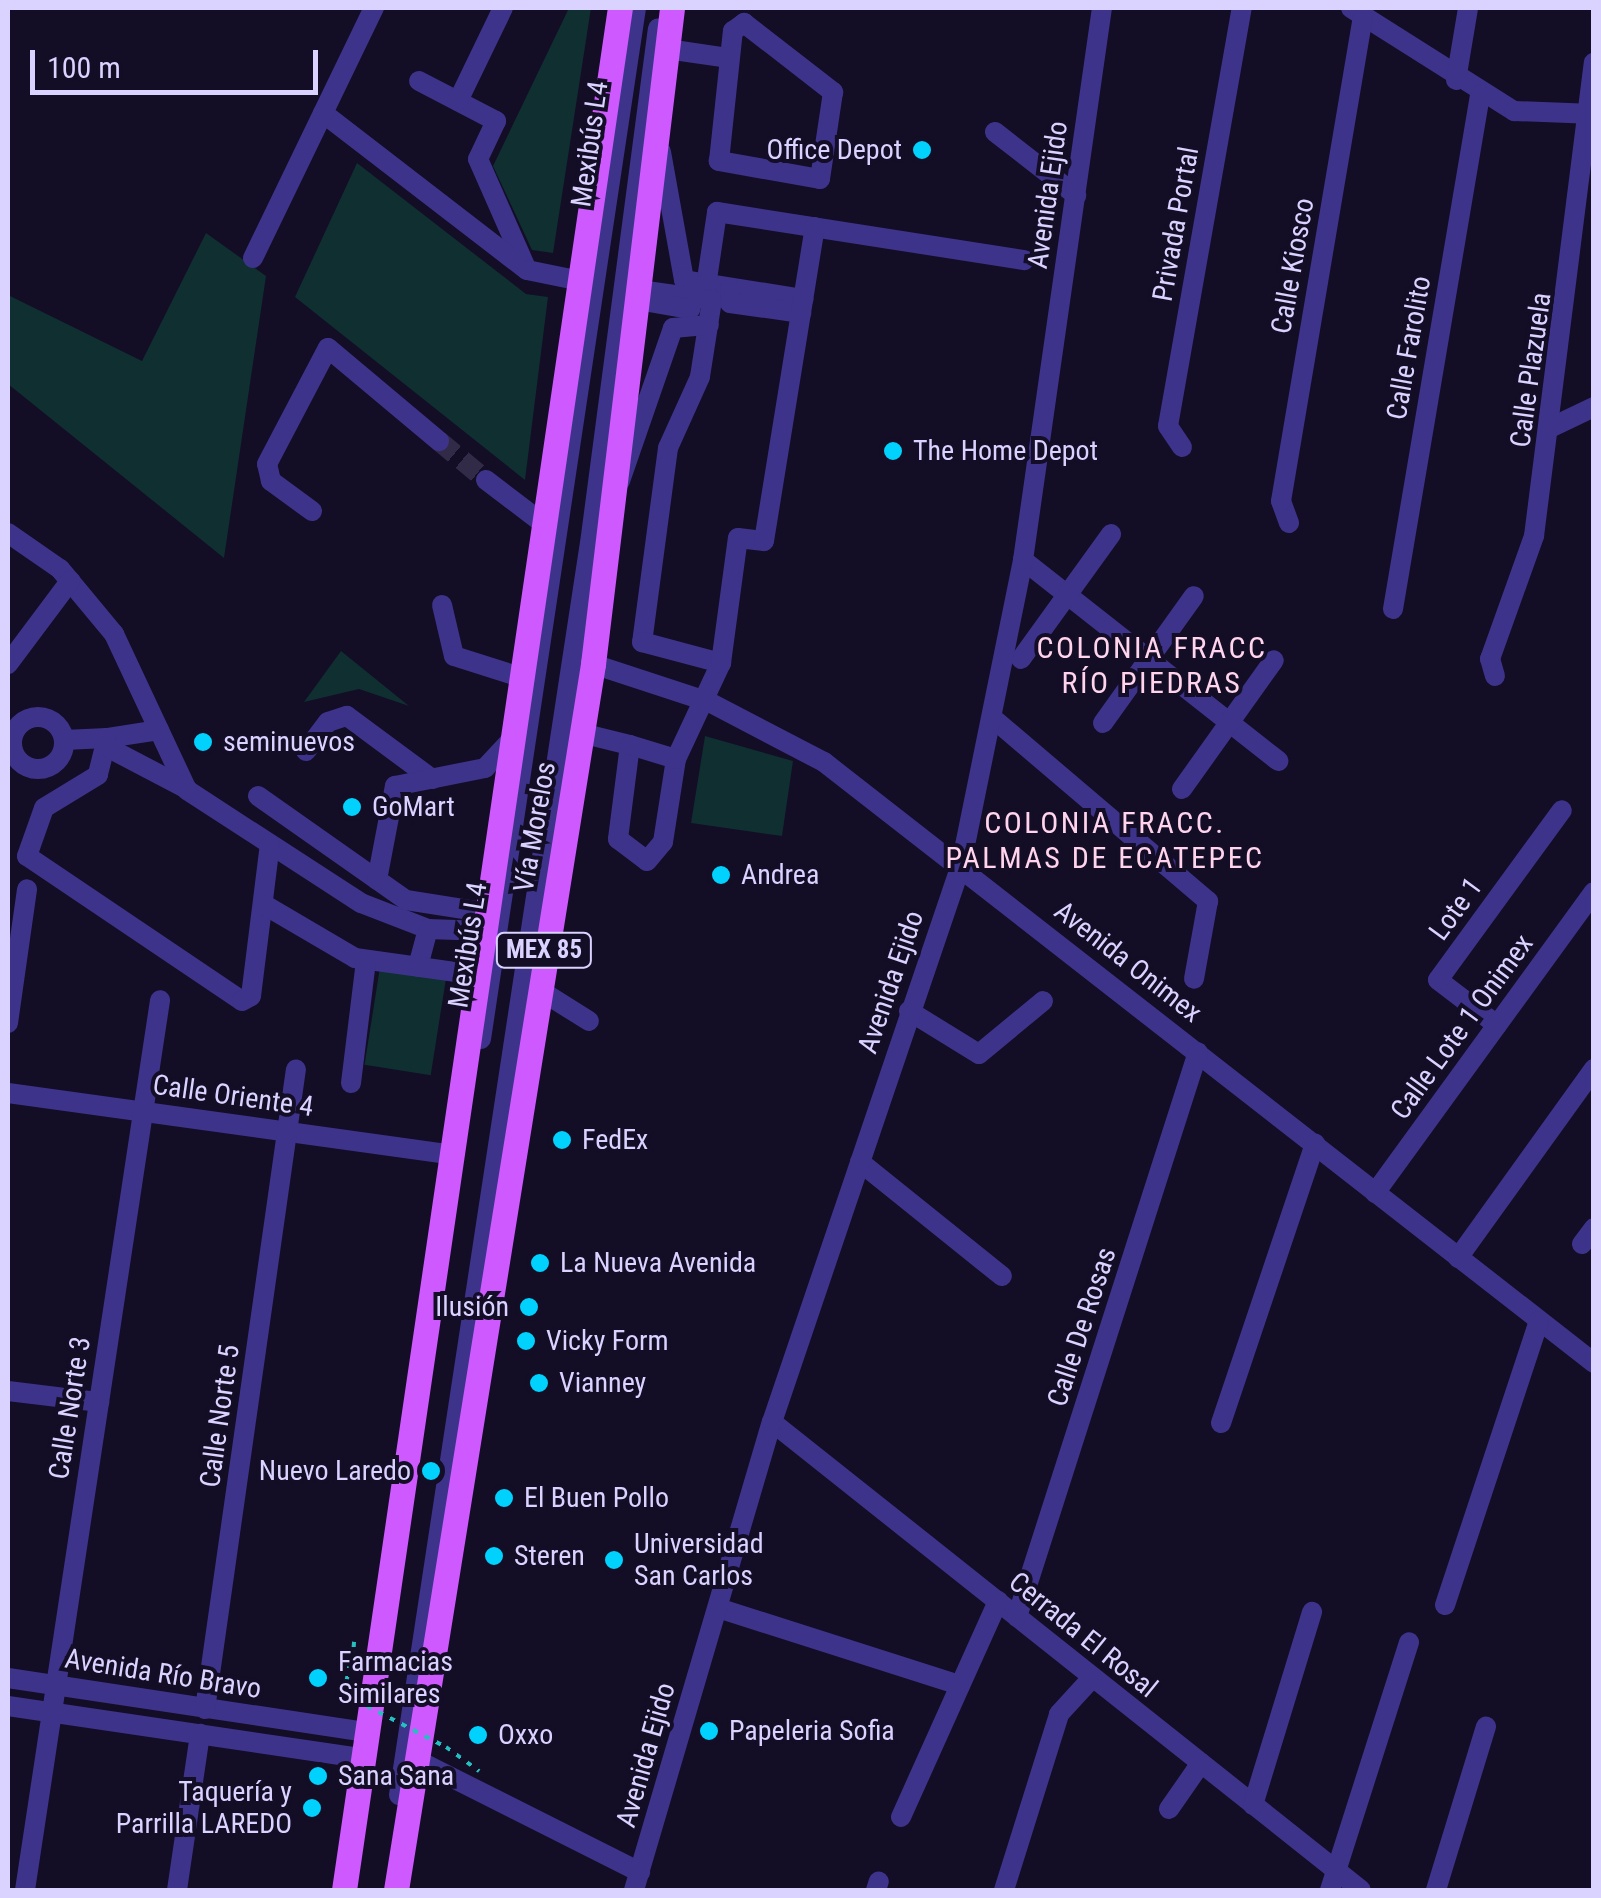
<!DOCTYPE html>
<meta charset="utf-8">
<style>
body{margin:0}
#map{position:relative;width:1601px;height:1898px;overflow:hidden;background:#130d26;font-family:"Roboto Condensed",sans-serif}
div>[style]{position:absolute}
.green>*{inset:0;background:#0f2f31;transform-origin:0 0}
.minor-tunnel>*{height:20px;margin-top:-10px;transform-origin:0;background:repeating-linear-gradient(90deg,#312b47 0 20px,transparent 0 30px)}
.path>*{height:4px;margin-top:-2px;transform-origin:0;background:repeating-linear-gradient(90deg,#23bfc1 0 5px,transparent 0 13px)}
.minor>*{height:20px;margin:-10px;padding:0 10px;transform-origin:10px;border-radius:10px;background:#3d338a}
.minor>.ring{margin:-10px;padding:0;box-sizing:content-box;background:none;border:20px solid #3d338a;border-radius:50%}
.major>*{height:25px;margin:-12.5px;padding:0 12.5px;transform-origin:12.5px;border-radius:12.5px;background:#cd59ff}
.path-bridge>*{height:4px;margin-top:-2px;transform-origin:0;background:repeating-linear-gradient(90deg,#23bfc1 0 5px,transparent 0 13px)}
.dots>*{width:28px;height:28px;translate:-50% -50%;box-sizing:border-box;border:5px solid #130d26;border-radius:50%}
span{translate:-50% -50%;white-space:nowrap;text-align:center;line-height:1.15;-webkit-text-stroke:8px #130d26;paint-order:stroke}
.shield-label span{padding:2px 8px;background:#130d26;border:2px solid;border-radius:8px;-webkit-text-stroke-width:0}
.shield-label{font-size:25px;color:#dad2ff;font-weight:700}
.street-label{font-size:28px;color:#dad2ff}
.poi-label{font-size:28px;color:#dad2ff}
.right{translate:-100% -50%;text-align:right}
.left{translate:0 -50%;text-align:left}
.neighbourhood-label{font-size:30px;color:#ffd4ec;letter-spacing:2.5px}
.frame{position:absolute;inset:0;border:10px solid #dad2ff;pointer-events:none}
.scale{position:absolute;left:30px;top:50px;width:288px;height:45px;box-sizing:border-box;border:5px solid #dad2ff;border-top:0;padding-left:12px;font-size:30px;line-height:35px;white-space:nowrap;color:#dad2ff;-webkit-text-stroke:8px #130d26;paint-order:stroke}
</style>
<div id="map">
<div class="green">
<div style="clip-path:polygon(569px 8px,591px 8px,553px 253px,532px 250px,493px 166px)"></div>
<div style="clip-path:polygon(357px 163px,526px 294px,548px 297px,525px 480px,295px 297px)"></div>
<div style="clip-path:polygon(206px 233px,266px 276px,224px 558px,8px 384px,8px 295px,142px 361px)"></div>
<div style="clip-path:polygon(341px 651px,409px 706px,359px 689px,304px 702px)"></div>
<div style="clip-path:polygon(705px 736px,793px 761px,782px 836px,691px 823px)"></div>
<div style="left:380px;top:967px;width:67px;height:99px;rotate:9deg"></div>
</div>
<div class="minor-tunnel">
<div style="left:439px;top:441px;width:61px;rotate:39.7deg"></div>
</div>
<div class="path">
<div style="left:344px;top:1694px;width:53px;rotate:-79.1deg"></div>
<div style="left:354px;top:1642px;width:29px;rotate:94deg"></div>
<div style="left:446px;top:1747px;width:41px;rotate:36deg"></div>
</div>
<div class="minor">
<div style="left:1351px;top:8px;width:193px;rotate:32.3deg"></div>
<div style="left:1514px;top:111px;width:80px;rotate:2.1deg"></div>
<div style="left:744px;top:23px;width:113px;rotate:37.8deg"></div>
<div style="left:833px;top:92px;width:88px;rotate:98.5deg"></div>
<div style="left:820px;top:179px;width:103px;rotate:-169.9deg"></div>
<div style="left:719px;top:161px;width:131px;rotate:-83.9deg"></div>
<div style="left:733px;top:31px;width:14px;rotate:-36deg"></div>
<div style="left:667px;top:49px;width:63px;rotate:8.3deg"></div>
<div style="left:1456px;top:80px;width:73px;rotate:-80.5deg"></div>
<div style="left:419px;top:81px;width:87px;rotate:27.5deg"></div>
<div style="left:496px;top:121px;width:42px;rotate:115.3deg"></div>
<div style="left:478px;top:159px;width:121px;rotate:66.2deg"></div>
<div style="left:458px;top:101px;width:103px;rotate:-64.2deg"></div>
<div style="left:323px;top:113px;width:257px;rotate:37.6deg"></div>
<div style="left:527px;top:270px;width:65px;rotate:11.5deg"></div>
<div style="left:995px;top:132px;width:103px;rotate:37.9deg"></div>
<div style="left:661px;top:152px;width:130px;rotate:79.8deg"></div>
<div style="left:684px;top:280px;width:121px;rotate:9.1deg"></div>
<div style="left:253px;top:258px;width:278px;rotate:-64.2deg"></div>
<div style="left:706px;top:286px;width:75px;rotate:-81.5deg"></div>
<div style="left:717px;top:212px;width:311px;rotate:8.9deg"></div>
<div style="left:625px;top:288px;width:88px;rotate:7.9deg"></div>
<div style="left:712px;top:300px;width:78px;rotate:98.9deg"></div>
<div style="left:700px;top:377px;width:78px;rotate:114.3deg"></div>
<div style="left:668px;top:448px;width:196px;rotate:97.6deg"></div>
<div style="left:642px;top:642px;width:82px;rotate:14.9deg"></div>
<div style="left:731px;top:289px;width:14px;rotate:94deg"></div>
<div style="left:730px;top:303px;width:72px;rotate:8deg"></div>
<div style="left:638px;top:290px;width:16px;rotate:47deg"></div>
<div style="left:649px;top:302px;width:42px;rotate:9.7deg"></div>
<div style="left:1552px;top:427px;width:47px;rotate:-25.5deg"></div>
<div style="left:1182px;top:447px;width:25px;rotate:-124deg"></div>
<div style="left:1168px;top:426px;width:424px;rotate:-80deg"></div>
<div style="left:486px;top:480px;width:74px;rotate:37.3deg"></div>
<div style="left:620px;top:481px;width:162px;rotate:-70.9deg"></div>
<div style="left:673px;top:328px;width:36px;rotate:-5deg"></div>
<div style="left:312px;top:511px;width:51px;rotate:-143.8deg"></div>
<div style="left:271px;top:481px;width:17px;rotate:-103deg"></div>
<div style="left:267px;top:464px;width:131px;rotate:-62.3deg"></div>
<div style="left:328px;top:348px;width:145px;rotate:40deg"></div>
<div style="left:1289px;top:523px;width:23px;rotate:-110deg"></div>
<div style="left:1281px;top:501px;width:490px;rotate:-80.4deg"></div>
<div style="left:8px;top:533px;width:63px;rotate:34.7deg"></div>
<div style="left:60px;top:569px;width:85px;rotate:50.3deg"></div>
<div style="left:114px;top:634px;width:172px;rotate:64.9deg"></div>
<div style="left:187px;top:790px;width:207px;rotate:33deg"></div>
<div style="left:361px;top:903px;width:72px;rotate:21.2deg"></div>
<div style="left:428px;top:929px;width:39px;rotate:105deg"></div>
<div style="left:1023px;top:560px;width:325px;rotate:38.2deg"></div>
<div style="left:442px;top:605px;width:52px;rotate:76.8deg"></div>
<div style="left:454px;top:656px;width:72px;rotate:17.7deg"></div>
<div style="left:1393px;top:609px;width:521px;rotate:-80.39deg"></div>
<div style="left:1021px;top:659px;width:154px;rotate:-54.2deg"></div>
<div style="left:8px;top:664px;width:104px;rotate:-53.2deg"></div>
<div style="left:593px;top:664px;width:122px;rotate:18.1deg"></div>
<div style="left:709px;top:702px;width:130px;rotate:27.6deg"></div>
<div style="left:824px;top:762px;width:977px;rotate:37.97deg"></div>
<div style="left:1495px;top:676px;width:18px;rotate:-106deg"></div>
<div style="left:1490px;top:659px;width:131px;rotate:-70.3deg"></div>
<div style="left:1534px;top:536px;width:477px;rotate:-82.8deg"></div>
<div class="ring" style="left:12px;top:717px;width:32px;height:32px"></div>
<div style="left:995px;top:720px;width:280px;rotate:40.4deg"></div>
<div style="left:1208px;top:901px;width:79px;rotate:100.2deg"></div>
<div style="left:1103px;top:723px;width:156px;rotate:-54.4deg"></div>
<div style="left:159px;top:730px;width:53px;rotate:171.3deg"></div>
<div style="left:107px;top:738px;width:38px;rotate:104deg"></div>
<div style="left:98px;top:775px;width:63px;rotate:148.6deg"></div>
<div style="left:44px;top:808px;width:51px;rotate:109.5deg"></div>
<div style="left:27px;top:856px;width:259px;rotate:34deg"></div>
<div style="left:242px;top:1001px;width:10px;rotate:-29deg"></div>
<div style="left:251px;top:996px;width:153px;rotate:-82.9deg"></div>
<div style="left:581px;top:733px;width:50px;rotate:13.8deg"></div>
<div style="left:630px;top:745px;width:95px;rotate:97.3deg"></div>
<div style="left:618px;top:839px;width:36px;rotate:37deg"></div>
<div style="left:647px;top:861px;width:25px;rotate:-50deg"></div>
<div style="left:663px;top:842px;width:84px;rotate:-81.1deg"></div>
<div style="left:676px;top:759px;width:106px;rotate:-64.9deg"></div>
<div style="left:721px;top:663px;width:126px;rotate:-82.3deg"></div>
<div style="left:738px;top:538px;width:26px;rotate:7deg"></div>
<div style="left:764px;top:541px;width:318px;rotate:-80.8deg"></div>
<div style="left:64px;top:740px;width:43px;rotate:-2.7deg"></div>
<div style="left:630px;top:745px;width:48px;rotate:16.9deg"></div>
<div style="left:105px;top:746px;width:93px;rotate:27.7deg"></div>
<div style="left:306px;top:751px;width:36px;rotate:-53deg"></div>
<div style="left:328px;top:722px;width:20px;rotate:-18deg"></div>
<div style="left:347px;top:716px;width:106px;rotate:36.5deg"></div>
<div style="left:1182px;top:789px;width:158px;rotate:-54.5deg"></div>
<div style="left:258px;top:796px;width:181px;rotate:35.1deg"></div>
<div style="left:406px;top:900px;width:83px;rotate:9deg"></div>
<div style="left:377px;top:880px;width:96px;rotate:-79.2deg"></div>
<div style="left:395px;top:786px;width:92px;rotate:-11.3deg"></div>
<div style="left:485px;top:768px;width:42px;rotate:-46.9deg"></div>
<div style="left:263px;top:904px;width:107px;rotate:30.4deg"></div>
<div style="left:355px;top:958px;width:124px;rotate:7.9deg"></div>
<div style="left:428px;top:929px;width:57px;rotate:2deg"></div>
<div style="left:538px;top:989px;width:60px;rotate:32.1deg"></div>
<div style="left:909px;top:1011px;width:82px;rotate:31.6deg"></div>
<div style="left:979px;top:1054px;width:83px;rotate:-39.6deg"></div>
<div style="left:8px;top:1023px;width:135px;rotate:-81.9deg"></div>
<div style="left:1497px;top:1025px;width:74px;rotate:-142.7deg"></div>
<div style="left:1438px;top:980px;width:210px;rotate:-53.9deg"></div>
<div style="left:481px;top:1039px;width:1043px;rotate:-81.45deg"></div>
<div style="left:351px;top:1083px;width:124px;rotate:-83deg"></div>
<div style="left:8px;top:1093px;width:446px;rotate:7.9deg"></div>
<div style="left:860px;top:1162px;width:182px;rotate:38.8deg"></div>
<div style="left:1375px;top:1193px;width:372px;rotate:-54deg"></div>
<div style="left:1582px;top:1244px;width:20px;rotate:-53deg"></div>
<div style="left:1458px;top:1258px;width:233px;rotate:-54.3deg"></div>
<div style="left:8px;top:1391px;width:92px;rotate:6.9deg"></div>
<div style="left:772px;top:1422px;width:752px;rotate:38.47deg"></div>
<div style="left:1221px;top:1423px;width:295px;rotate:-71.4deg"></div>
<div style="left:1445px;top:1605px;width:299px;rotate:-71.7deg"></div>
<div style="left:718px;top:1608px;width:250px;rotate:17.7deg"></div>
<div style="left:1017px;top:1617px;width:593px;rotate:-72.24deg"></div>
<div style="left:8px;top:1678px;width:366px;rotate:8.6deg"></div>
<div style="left:8px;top:1706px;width:361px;rotate:8.4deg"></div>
<div style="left:205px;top:1709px;width:646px;rotate:-81.91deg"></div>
<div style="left:415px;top:1759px;width:252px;rotate:26.7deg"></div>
<div style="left:399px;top:1795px;width:1266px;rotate:-81.33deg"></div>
<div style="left:590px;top:543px;width:519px;rotate:-82.48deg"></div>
<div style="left:1253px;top:1805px;width:202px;rotate:-73deg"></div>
<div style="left:1169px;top:1809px;width:56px;rotate:-55.2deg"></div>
<div style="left:901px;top:1817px;width:237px;rotate:-65.8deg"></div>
<div style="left:25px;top:1890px;width:900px;rotate:-81.37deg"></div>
<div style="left:177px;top:1890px;width:158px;rotate:-81.6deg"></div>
<div style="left:634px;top:1890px;width:488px;rotate:-73.6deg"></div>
<div style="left:772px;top:1422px;width:588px;rotate:-71.26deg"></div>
<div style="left:961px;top:865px;width:311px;rotate:-78.5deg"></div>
<div style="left:1023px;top:560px;width:558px;rotate:-81.86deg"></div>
<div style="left:876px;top:1890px;width:9px;rotate:-72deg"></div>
<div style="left:1004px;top:1890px;width:184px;rotate:-72.6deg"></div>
<div style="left:1059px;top:1714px;width:49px;rotate:-47.5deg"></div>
<div style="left:1330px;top:1890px;width:260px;rotate:-72.3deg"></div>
<div style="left:1436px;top:1890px;width:171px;rotate:-73deg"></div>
</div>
<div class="major">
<div style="left:344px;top:1890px;width:1902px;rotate:-81.66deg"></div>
<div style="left:396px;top:1890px;width:1242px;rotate:-80.87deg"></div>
<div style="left:593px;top:664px;width:661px;rotate:-83.13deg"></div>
</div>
<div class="path-bridge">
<div style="left:344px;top:1694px;width:115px;rotate:27.5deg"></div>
</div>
<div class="dots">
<div style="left:922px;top:150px;background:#00d1fd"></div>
<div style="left:893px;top:451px;background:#00d1fd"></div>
<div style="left:203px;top:742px;background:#00d1fd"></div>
<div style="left:352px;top:807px;background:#00d1fd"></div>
<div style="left:721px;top:875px;background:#00d1fd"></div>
<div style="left:562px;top:1140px;background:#00d1fd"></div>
<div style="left:540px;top:1263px;background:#00d1fd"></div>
<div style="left:529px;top:1307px;background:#00d1fd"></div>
<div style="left:526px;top:1341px;background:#00d1fd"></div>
<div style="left:539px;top:1383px;background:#00d1fd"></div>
<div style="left:431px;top:1471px;background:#00d1fd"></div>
<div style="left:504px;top:1498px;background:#00d1fd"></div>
<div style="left:494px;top:1556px;background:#00d1fd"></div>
<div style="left:614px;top:1560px;background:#00d1fd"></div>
<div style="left:318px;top:1678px;background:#00d1fd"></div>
<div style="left:709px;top:1731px;background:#00d1fd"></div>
<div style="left:478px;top:1735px;background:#00d1fd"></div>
<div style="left:318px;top:1776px;background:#00d1fd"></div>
<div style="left:312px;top:1808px;background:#00d1fd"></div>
</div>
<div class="shield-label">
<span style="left:544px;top:950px">MEX 85</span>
</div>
<div class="street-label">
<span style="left:590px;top:144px;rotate:-82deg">Mexibús L4</span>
<span style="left:1048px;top:195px;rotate:-82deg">Avenida Ejido</span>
<span style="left:1176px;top:224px;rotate:-80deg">Privada Portal</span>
<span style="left:1293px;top:266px;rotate:-80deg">Calle Kiosco</span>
<span style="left:1409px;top:348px;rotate:-80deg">Calle Farolito</span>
<span style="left:1531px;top:370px;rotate:-82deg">Calle Plazuela</span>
<span style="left:535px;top:827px;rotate:-80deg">Vía Morelos</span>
<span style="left:1456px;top:909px;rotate:-54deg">Lote 1</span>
<span style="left:468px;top:945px;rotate:-81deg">Mexibús L4</span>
<span style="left:1128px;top:962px;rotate:38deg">Avenida Onimex</span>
<span style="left:891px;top:982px;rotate:-71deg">Avenida Ejido</span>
<span style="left:1462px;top:1027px;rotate:-54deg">Calle Lote 1 Onimex</span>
<span style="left:233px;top:1096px;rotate:8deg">Calle Oriente 4</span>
<span style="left:1082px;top:1327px;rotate:-72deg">Calle De Rosas</span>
<span style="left:70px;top:1408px;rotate:-81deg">Calle Norte 3</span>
<span style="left:220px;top:1416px;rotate:-82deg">Calle Norte 5</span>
<span style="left:1083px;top:1635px;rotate:39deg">Cerrada El Rosal</span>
<span style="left:163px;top:1674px;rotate:9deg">Avenida Río Bravo</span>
<span style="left:646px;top:1755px;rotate:-74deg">Avenida Ejido</span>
</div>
<div class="poi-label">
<span class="right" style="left:902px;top:150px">Office Depot</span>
<span class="left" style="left:913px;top:451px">The Home Depot</span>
<span class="left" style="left:223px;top:742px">seminuevos</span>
<span class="left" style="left:372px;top:807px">GoMart</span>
<span class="left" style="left:741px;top:875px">Andrea</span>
<span class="left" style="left:582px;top:1140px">FedEx</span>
<span class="left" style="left:560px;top:1263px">La Nueva Avenida</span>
<span class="right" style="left:509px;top:1307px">Ilusión</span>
<span class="left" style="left:546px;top:1341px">Vicky Form</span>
<span class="left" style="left:559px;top:1383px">Vianney</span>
<span class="right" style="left:411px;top:1471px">Nuevo Laredo</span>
<span class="left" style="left:524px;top:1498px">El Buen Pollo</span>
<span class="left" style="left:634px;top:1560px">Universidad<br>San Carlos</span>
<span class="left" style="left:514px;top:1556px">Steren</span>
<span class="left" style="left:338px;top:1678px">Farmacias<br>Similares</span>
<span class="left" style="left:729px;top:1731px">Papeleria Sofia</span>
<span class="left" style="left:498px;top:1735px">Oxxo</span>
<span class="left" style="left:338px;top:1776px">Sana Sana</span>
<span class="right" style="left:292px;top:1808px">Taquería y<br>Parrilla LAREDO</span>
</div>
<div class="neighbourhood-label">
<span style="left:1152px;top:665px">COLONIA FRACC<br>RÍO PIEDRAS</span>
<span style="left:1105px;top:840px">COLONIA FRACC.<br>PALMAS DE ECATEPEC</span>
</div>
<div class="frame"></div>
<div class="scale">100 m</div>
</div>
